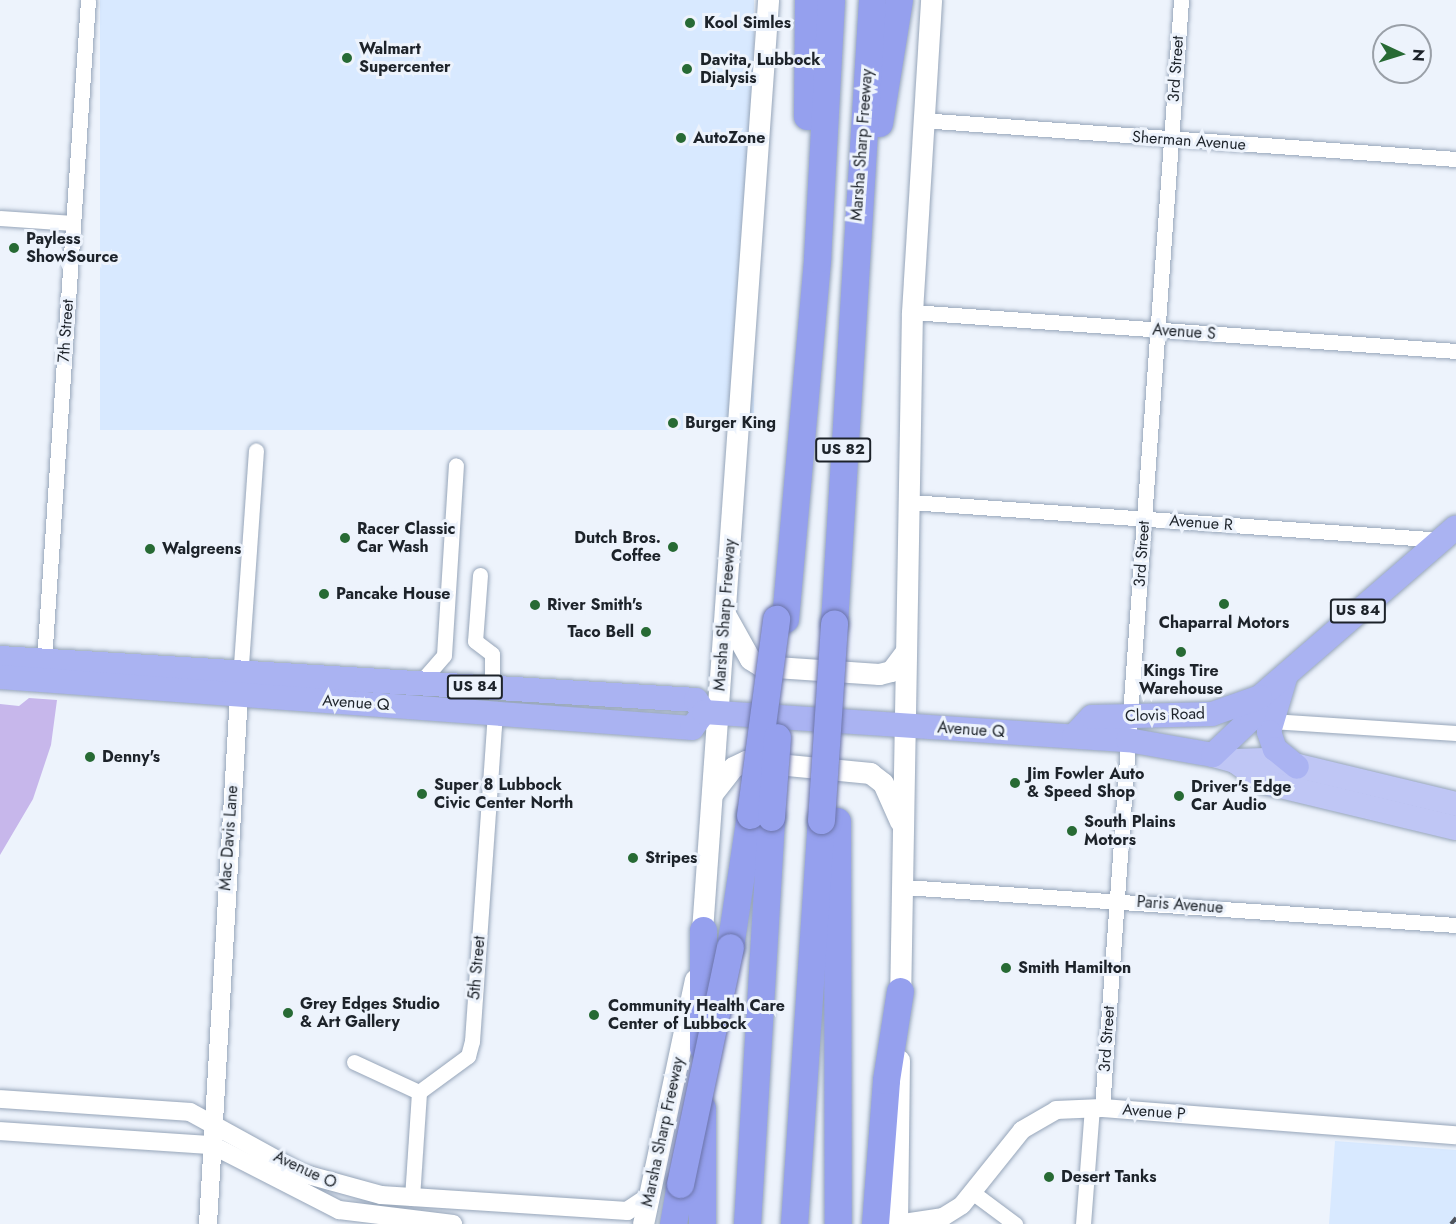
<!DOCTYPE html>
<style>
body{margin:0}
#map{position:relative;width:1456px;height:1224px;overflow:hidden;background:#edf3fc;font-family:Jost,sans-serif}
div>[style]{position:absolute}
.built>*{inset:0;background:#d8e9ff;transform-origin:0 0}
.green>*{inset:0;background:#c7b7eb}
.roads{filter:drop-shadow(0 0 2px #96a5b9) drop-shadow(0 0 2px #96a5b9)}
.minor>*{height:15px;margin:-7.5px;padding:0 7.5px;transform-origin:7.5px;border-radius:7.5px;background:#fff}
.tertiary>*{height:18px;margin:-9px;padding:0 9px;transform-origin:9px;border-radius:9px;background:#fff}
.secondary>*{height:21px;margin:-10.5px;padding:0 10.5px;transform-origin:10.5px;border-radius:10.5px;background:#fff}
.primary>*{height:24px;margin:-12px;padding:0 12px;transform-origin:12px;border-radius:12px;background:#bfc6f5}
.trunk>*{height:24px;margin:-12px;padding:0 12px;transform-origin:12px;border-radius:12px;background:#aab3f2}
.motorway>*{height:27px;margin:-13.5px;padding:0 13.5px;transform-origin:13.5px;border-radius:13.5px;background:#95a0ee}
.rail>*{height:4px;margin-top:-2px;transform-origin:0;background:repeating-linear-gradient(90deg,#4e545c 0 12px,transparent 0 18px)}
.bridges{filter:drop-shadow(0 0 2px #6b74a9) drop-shadow(0 0 2px #6b74a9)}
.motorway-bridge>*{height:27px;margin:-13.5px;padding:0 13.5px;transform-origin:13.5px;border-radius:13.5px;background:#95a0ee}
.dots>*{width:16px;height:16px;translate:-50% -50%;box-sizing:border-box;border:3px solid #edf3fc;border-radius:50%}
span{translate:-50% -50%;white-space:nowrap;text-align:center;line-height:1.15;-webkit-text-stroke:6px #edf3fc;paint-order:stroke}
.shield-label span{padding:2px 4px;background:#edf3fc;border:2px solid;border-radius:4px;-webkit-text-stroke-width:0}
.shield-label{font-size:15px;color:#1d232a;font-weight:700}
.poi-label{font-size:16px;color:#1d232a;font-weight:700}
.left{translate:0 -50%;text-align:left}
.right{translate:-100% -50%;text-align:right}
.street-label{font-size:16px;color:#1d232a}
.north{position:absolute;left:1372px;top:24px;width:60px;height:60px;box-sizing:border-box;background:#edf3fc;border:2px solid #9aa0a8;border-radius:50%;rotate:94deg;font-size:16px;font-weight:700;line-height:24px;text-align:center;color:#1d232a}
.north::after{content:'';display:block;margin:auto;width:21px;height:27px;background:#276a34;clip-path:polygon(50% 0,100% 100%,50% 72%,0 100%)}
</style>
<div id="map">
<div class="built">
<div style="left:100px;top:0;width:654px;height:430px"></div>
<div style="clip-path:polygon(1335px 1141px,1456px 1150px,1456px 1224px,1329px 1224px)"></div>
</div>
<div class="green">
<div style="clip-path:polygon(29px 698px,57px 700px,51px 745px,33px 799px,0 855px,0 704px,19px 706px)"></div>
</div>
<div class="roads">
<div class="minor">
<div style="left:921px;top:120px;width:536px;rotate:4.17deg"></div>
<div style="left:0;top:218px;width:73px;rotate:3.9deg"></div>
<div style="left:912px;top:312px;width:545px;rotate:4.1deg"></div>
<div style="left:910px;top:502px;width:534px;rotate:4.08deg"></div>
<div style="left:480px;top:575px;width:66px;rotate:94.3deg"></div>
<div style="left:475px;top:641px;width:21px;rotate:37deg"></div>
<div style="left:492px;top:654px;width:34px;rotate:90deg"></div>
<div style="left:44px;top:661px;width:662px;rotate:-86.19deg"></div>
<div style="left:240px;top:679px;width:229px;rotate:-86deg"></div>
<div style="left:419px;top:684px;width:38px;rotate:-49deg"></div>
<div style="left:444px;top:655px;width:190px;rotate:-86.4deg"></div>
<div style="left:1271px;top:721px;width:185px;rotate:3.7deg"></div>
<div style="left:904px;top:887px;width:553px;rotate:3.94deg"></div>
<div style="left:354px;top:1062px;width:72px;rotate:24.8deg"></div>
<div style="left:419px;top:1092px;width:61px;rotate:-36.3deg"></div>
<div style="left:468px;top:1056px;width:16px;rotate:-75deg"></div>
<div style="left:472px;top:1041px;width:329px;rotate:-86deg"></div>
<div style="left:1102px;top:1108px;width:1111px;rotate:-85.92deg"></div>
<div style="left:972px;top:1192px;width:54px;rotate:36.7deg"></div>
<div style="left:412px;top:1198px;width:106px;rotate:-86.2deg"></div>
<div style="left:1083px;top:1224px;width:116px;rotate:-85.6deg"></div>
</div>
<div class="tertiary">
<div style="left:0;top:1099px;width:190px;rotate:3.9deg"></div>
<div style="left:190px;top:1112px;width:127px;rotate:28.8deg"></div>
<div style="left:301px;top:1173px;width:83px;rotate:15.4deg"></div>
<div style="left:381px;top:1195px;width:247px;rotate:3.7deg"></div>
<div style="left:627px;top:1211px;width:27px;rotate:-34deg"></div>
<div style="left:0;top:1131px;width:212px;rotate:3.8deg"></div>
<div style="left:212px;top:1145px;width:143px;rotate:27.1deg"></div>
<div style="left:339px;top:1210px;width:115px;rotate:7deg"></div>
<div style="left:208px;top:1224px;width:531px;rotate:-86.65deg"></div>
<div style="left:897px;top:1224px;width:47px;rotate:-8.7deg"></div>
<div style="left:943px;top:1217px;width:22px;rotate:-32deg"></div>
<div style="left:962px;top:1205px;width:96px;rotate:-51.3deg"></div>
<div style="left:1022px;top:1130px;width:39px;rotate:-30deg"></div>
<div style="left:1056px;top:1110px;width:46px;rotate:-2.5deg"></div>
<div style="left:1102px;top:1108px;width:355px;rotate:4.4deg"></div>
</div>
<div class="secondary">
<div style="left:725px;top:614px;width:51px;rotate:60.9deg"></div>
<div style="left:750px;top:659px;width:13px;rotate:32deg"></div>
<div style="left:761px;top:666px;width:118px;rotate:3.9deg"></div>
<div style="left:879px;top:674px;width:12px;rotate:-14deg"></div>
<div style="left:891px;top:671px;width:25px;rotate:-53deg"></div>
<div style="left:712px;top:794px;width:34px;rotate:-52deg"></div>
<div style="left:733px;top:767px;width:14px;rotate:-25deg"></div>
<div style="left:746px;top:761px;width:125px;rotate:5.5deg"></div>
<div style="left:870px;top:773px;width:16px;rotate:38deg"></div>
<div style="left:883px;top:783px;width:42px;rotate:65.9deg"></div>
<div style="left:701px;top:945px;width:947px;rotate:-85.94deg"></div>
<div style="left:900px;top:1004px;width:692px;rotate:-89.01deg"></div>
<div style="left:912px;top:312px;width:313px;rotate:-86.5deg"></div>
<div style="left:643px;top:1224px;width:250px;rotate:-78deg"></div>
<div style="left:897px;top:1224px;width:164px;rotate:-89.3deg"></div>
</div>
<div class="primary">
<div style="left:1213px;top:755px;width:23px;rotate:15deg"></div>
<div style="left:1235px;top:761px;width:38px;rotate:-2deg"></div>
<div style="left:1273px;top:760px;width:188px;rotate:13.5deg"></div>
<div style="left:1235px;top:761px;width:36px;rotate:36deg"></div>
<div style="left:1264px;top:782px;width:197px;rotate:13.5deg"></div>
</div>
<div class="trunk">
<div style="left:0;top:658px;width:697px;rotate:3.45deg"></div>
<div style="left:696px;top:700px;width:14px;rotate:56deg"></div>
<div style="left:0;top:677px;width:694px;rotate:4.22deg"></div>
<div style="left:692px;top:728px;width:20px;rotate:-53deg"></div>
<div style="left:1285px;top:678px;width:56px;rotate:106.5deg"></div>
<div style="left:1269px;top:732px;width:18px;rotate:71deg"></div>
<div style="left:1275px;top:749px;width:28px;rotate:39deg"></div>
<div style="left:704px;top:712px;width:425px;rotate:3.8deg"></div>
<div style="left:1128px;top:740px;width:86px;rotate:10deg"></div>
<div style="left:1213px;top:755px;width:54px;rotate:-43.5deg"></div>
<div style="left:1252px;top:718px;width:22px;rotate:-69deg"></div>
<div style="left:1260px;top:697px;width:259px;rotate:-40.9deg"></div>
<div style="left:1074px;top:736px;width:26px;rotate:-47deg"></div>
<div style="left:1092px;top:717px;width:120px;rotate:-1.4deg"></div>
<div style="left:1212px;top:714px;width:51px;rotate:-19.5deg"></div>
</div>
<div class="motorway">
<div style="left:807px;top:116px;width:116px;rotate:-89.5deg"></div>
<div style="left:879px;top:123px;width:125px;rotate:-80.8deg"></div>
<div style="left:785px;top:619px;width:361px;rotate:-84.9deg"></div>
<div style="left:817px;top:259px;width:259px;rotate:-86.9deg"></div>
<div style="left:834px;top:623px;width:624px;rotate:-86.51deg"></div>
<div style="left:837px;top:821px;width:403px;rotate:89.9deg"></div>
<div style="left:730px;top:947px;width:134px;rotate:-81.4deg"></div>
<div style="left:703px;top:1048px;width:118px;rotate:-90deg"></div>
<div style="left:673px;top:1224px;width:41px;rotate:-80.1deg"></div>
<div style="left:702px;top:1224px;width:116px;rotate:-90deg"></div>
<div style="left:747px;top:1224px;width:408px;rotate:-86.6deg"></div>
<div style="left:794px;top:1224px;width:405px;rotate:-86.2deg"></div>
<div style="left:875px;top:1224px;width:144px;rotate:-85.6deg"></div>
<div style="left:886px;top:1080px;width:90px;rotate:-81.1deg"></div>
</div>
</div>
<div class="rail">
<div style="left:1451px;top:1224px;width:8px;rotate:-50deg"></div>
</div>
<div class="bridges">
<div class="motorway-bridge">
<div style="left:750px;top:815px;width:198px;rotate:-82.4deg"></div>
<div style="left:771px;top:817px;width:80px;rotate:-85.7deg"></div>
<div style="left:821px;top:820px;width:197px;rotate:-86.2deg"></div>
<div style="left:680px;top:1184px;width:242px;rotate:-78.1deg"></div>
</div>
</div>
<div class="dots">
<div style="left:690px;top:23px;background:#276a34"></div>
<div style="left:347px;top:58px;background:#276a34"></div>
<div style="left:687px;top:69px;background:#276a34"></div>
<div style="left:681px;top:138px;background:#276a34"></div>
<div style="left:14px;top:248px;background:#276a34"></div>
<div style="left:673px;top:423px;background:#276a34"></div>
<div style="left:345px;top:538px;background:#276a34"></div>
<div style="left:673px;top:547px;background:#276a34"></div>
<div style="left:150px;top:549px;background:#276a34"></div>
<div style="left:324px;top:594px;background:#276a34"></div>
<div style="left:1224px;top:604px;background:#276a34"></div>
<div style="left:535px;top:605px;background:#276a34"></div>
<div style="left:646px;top:632px;background:#276a34"></div>
<div style="left:1181px;top:652px;background:#276a34"></div>
<div style="left:90px;top:757px;background:#276a34"></div>
<div style="left:1015px;top:783px;background:#276a34"></div>
<div style="left:422px;top:794px;background:#276a34"></div>
<div style="left:1179px;top:796px;background:#276a34"></div>
<div style="left:1072px;top:831px;background:#276a34"></div>
<div style="left:633px;top:858px;background:#276a34"></div>
<div style="left:1006px;top:968px;background:#276a34"></div>
<div style="left:288px;top:1013px;background:#276a34"></div>
<div style="left:594px;top:1015px;background:#276a34"></div>
<div style="left:1049px;top:1177px;background:#276a34"></div>
</div>
<div class="shield-label">
<span style="left:843px;top:450px">US 82</span>
<span style="left:1358px;top:611px">US 84</span>
<span style="left:475px;top:687px">US 84</span>
</div>
<div class="poi-label">
<span class="left" style="left:704px;top:23px">Kool Simles</span>
<span class="left" style="left:359px;top:58px">Walmart<br>Supercenter</span>
<span class="left" style="left:700px;top:69px">Davita, Lubbock<br>Dialysis</span>
<span class="left" style="left:693px;top:138px">AutoZone</span>
<span class="left" style="left:26px;top:248px">Payless<br>ShowSource</span>
<span class="left" style="left:685px;top:423px">Burger King</span>
<span class="left" style="left:357px;top:538px">Racer Classic<br>Car Wash</span>
<span class="right" style="left:661px;top:547px">Dutch Bros.<br>Coffee</span>
<span class="left" style="left:162px;top:549px">Walgreens</span>
<span class="left" style="left:336px;top:594px">Pancake House</span>
<span class="left" style="left:547px;top:605px">River Smith's</span>
<span style="left:1224px;top:623px">Chaparral Motors</span>
<span class="right" style="left:634px;top:632px">Taco Bell</span>
<span style="left:1181px;top:680px">Kings Tire<br>Warehouse</span>
<span class="left" style="left:102px;top:757px">Denny's</span>
<span class="left" style="left:1027px;top:783px">Jim Fowler Auto<br>&amp; Speed Shop</span>
<span class="left" style="left:434px;top:794px">Super 8 Lubbock<br>Civic Center North</span>
<span class="left" style="left:1191px;top:796px">Driver's Edge<br>Car Audio</span>
<span class="left" style="left:1084px;top:831px">South Plains<br>Motors</span>
<span class="left" style="left:645px;top:858px">Stripes</span>
<span class="left" style="left:1018px;top:968px">Smith Hamilton</span>
<span class="left" style="left:300px;top:1013px">Grey Edges Studio<br>&amp; Art Gallery</span>
<span class="left" style="left:608px;top:1015px">Community Health Care<br>Center of Lubbock</span>
<span class="left" style="left:1061px;top:1177px">Desert Tanks</span>
</div>
<div class="street-label">
<span style="left:1176px;top:69px;rotate:-86deg">3rd Street</span>
<span style="left:1189px;top:141px;rotate:4deg">Sherman Avenue</span>
<span style="left:862px;top:145px;rotate:-86deg">Marsha Sharp Freeway</span>
<span style="left:66px;top:331px;rotate:-86deg">7th Street</span>
<span style="left:1184px;top:332px;rotate:4deg">Avenue S</span>
<span style="left:1201px;top:523px;rotate:4deg">Avenue R</span>
<span style="left:1142px;top:554px;rotate:-86deg">3rd Street</span>
<span style="left:725px;top:615px;rotate:-86deg">Marsha Sharp Freeway</span>
<span style="left:356px;top:703px;rotate:4deg">Avenue Q</span>
<span style="left:1165px;top:715px;rotate:-2deg">Clovis Road</span>
<span style="left:971px;top:730px;rotate:4deg">Avenue Q</span>
<span style="left:229px;top:838px;rotate:-86deg">Mac Davis Lane</span>
<span style="left:1180px;top:905px;rotate:4deg">Paris Avenue</span>
<span style="left:477px;top:968px;rotate:-85deg">5th Street</span>
<span style="left:1107px;top:1039px;rotate:-86deg">3rd Street</span>
<span style="left:1154px;top:1112px;rotate:4deg">Avenue P</span>
<span style="left:663px;top:1132px;rotate:-78deg">Marsha Sharp Freeway</span>
<span style="left:305px;top:1170px;rotate:25deg">Avenue O</span>
</div>
<div class="north">N</div>
</div>
